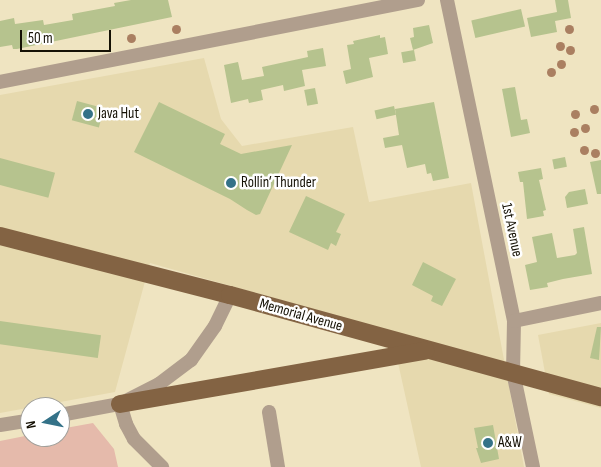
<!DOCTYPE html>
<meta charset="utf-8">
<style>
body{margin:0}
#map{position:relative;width:601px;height:467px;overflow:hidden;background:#efe4c1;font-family:"Sofia Sans Condensed",sans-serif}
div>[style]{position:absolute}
.built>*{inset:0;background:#e6d9ae}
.green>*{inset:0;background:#e5baab}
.building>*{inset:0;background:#b6c38e;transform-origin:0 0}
.minor>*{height:14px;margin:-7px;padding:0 7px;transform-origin:7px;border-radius:7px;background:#b09e8d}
.major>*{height:18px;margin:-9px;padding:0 9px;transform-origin:9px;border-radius:9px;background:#836343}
.trees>*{width:9px;height:9px;margin:-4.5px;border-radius:50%;background:#aa7f61}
.dots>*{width:14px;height:14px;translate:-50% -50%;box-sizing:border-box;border:2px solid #fff;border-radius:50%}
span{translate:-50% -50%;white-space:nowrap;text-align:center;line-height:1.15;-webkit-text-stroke:5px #fff;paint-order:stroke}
.poi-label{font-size:15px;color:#151105}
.left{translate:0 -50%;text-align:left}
.street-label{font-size:15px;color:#151105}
.north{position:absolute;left:20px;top:397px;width:50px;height:50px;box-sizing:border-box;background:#fff;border:1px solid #a1a09b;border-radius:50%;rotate:259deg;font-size:14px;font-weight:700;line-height:20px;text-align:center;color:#151105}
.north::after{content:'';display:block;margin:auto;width:18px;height:22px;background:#347288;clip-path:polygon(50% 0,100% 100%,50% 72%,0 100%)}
.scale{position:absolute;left:20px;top:30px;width:91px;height:22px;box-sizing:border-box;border:2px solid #151105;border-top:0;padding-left:6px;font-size:15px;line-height:18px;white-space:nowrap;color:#151105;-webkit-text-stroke:4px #fff;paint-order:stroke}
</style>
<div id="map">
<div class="built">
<div style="clip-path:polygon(204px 58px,221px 119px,242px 146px,353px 127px,369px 202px,471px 183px,524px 467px,421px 467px,391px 331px,150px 263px,115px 392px,0 413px,0 95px)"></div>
<div style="clip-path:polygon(601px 323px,601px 408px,549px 394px,538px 335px)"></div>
</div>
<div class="green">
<div style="clip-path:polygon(93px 423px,114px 449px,118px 467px,0 467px,0 441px,30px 435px,30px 437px,60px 437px,60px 429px)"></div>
</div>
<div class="building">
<div style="clip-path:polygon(131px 0,168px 0,172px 17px,17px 49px,13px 49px,12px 45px,0 47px,0 21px,14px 18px,15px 24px,43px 20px,44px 25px,73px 20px,72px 14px,115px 6px,114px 3px)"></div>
<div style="clip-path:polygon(555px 0,568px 0,571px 18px,555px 21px,557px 32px,531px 37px,527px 18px,557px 12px)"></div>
<div style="left:521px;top:9px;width:18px;height:51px;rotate:77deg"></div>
<div style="clip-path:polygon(429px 25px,433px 43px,413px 50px,410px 38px,414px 37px,413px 28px)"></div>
<div style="clip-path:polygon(380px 35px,380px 38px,385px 37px,388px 54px,369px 58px,373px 77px,346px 84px,343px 71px,351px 69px,347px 45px,354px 44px,353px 41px)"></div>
<div style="clip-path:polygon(323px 48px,326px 66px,302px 70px,305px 86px,284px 91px,283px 85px,261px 90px,263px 100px,249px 103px,248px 99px,231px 103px,224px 65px,238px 62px,242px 80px,264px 76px,262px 67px,308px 57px,307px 51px)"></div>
<div style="left:414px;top:50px;width:11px;height:13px;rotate:80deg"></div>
<div style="clip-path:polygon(515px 87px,521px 120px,527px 119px,530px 133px,511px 137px,502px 89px)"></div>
<div style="left:315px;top:88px;width:16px;height:11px;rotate:79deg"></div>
<div style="left:77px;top:101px;width:28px;height:20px;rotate:15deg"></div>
<div style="clip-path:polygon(159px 102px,225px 134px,220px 144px,241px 154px,292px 145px,260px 214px,256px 215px,247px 210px,230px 199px,134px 152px)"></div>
<div style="clip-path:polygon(434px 102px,449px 178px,433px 181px,431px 173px,427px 174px,425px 164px,407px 168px,402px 145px,385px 148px,383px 138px,399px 135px,395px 109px)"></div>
<div style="left:394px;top:106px;width:9px;height:20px;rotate:77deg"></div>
<div style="left:565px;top:157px;width:10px;height:13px;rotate:79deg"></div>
<div style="left:0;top:158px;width:57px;height:26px;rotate:15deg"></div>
<div style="clip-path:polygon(601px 160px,601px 194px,597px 194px,590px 162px)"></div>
<div style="clip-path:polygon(541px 168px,543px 179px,539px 180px,546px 210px,543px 211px,544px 216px,527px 219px,523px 182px,520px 182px,518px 172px)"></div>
<div style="clip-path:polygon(585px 189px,588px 204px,567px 208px,565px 197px,569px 192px)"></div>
<div style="clip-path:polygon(306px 196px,345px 214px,336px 232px,341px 234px,336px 246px,331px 243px,328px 250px,289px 232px)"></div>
<div style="clip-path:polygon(584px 227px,592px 274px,563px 279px,547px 283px,548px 287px,530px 290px,525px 265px,537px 262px,532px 237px,552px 233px,557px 258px,575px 255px,577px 253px,573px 229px)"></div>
<div style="clip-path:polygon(423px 262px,456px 279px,442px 306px,431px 301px,433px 296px,412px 285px)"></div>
<div style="left:0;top:321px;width:102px;height:23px;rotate:8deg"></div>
<div style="clip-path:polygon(597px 327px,601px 327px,599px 360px,590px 358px)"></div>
<div style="clip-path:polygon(493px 425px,499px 459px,481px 463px,476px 448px,478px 448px,474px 428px)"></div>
</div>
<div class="minor">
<div style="left:447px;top:0;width:328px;rotate:78.2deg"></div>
<div style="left:514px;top:321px;width:51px;rotate:91.1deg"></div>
<div style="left:513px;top:372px;width:97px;rotate:78.1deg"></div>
<div style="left:0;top:82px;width:426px;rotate:-11.1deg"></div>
<div style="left:514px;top:321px;width:89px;rotate:-11.7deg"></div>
<div style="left:120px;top:404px;width:21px;rotate:73deg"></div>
<div style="left:126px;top:424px;width:17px;rotate:62deg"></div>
<div style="left:134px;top:439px;width:40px;rotate:45deg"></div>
<div style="left:269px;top:412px;width:56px;rotate:80.7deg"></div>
<div style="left:60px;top:415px;width:61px;rotate:-10.4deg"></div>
<div style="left:120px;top:404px;width:44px;rotate:-27.1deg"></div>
<div style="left:159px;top:384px;width:40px;rotate:-37deg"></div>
<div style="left:191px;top:360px;width:42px;rotate:-54.8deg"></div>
<div style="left:215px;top:326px;width:34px;rotate:-64deg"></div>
<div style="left:0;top:425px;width:30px;rotate:-9deg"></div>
</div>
<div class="major">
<div style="left:0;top:236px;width:237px;rotate:14.4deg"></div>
<div style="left:230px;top:295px;width:385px;rotate:15.4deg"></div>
<div style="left:120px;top:404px;width:310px;rotate:-9.9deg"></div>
</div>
<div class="trees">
<div style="left:176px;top:29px"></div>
<div style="left:569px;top:29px"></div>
<div style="left:131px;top:38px"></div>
<div style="left:560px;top:46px"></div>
<div style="left:570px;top:50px"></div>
<div style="left:561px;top:64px"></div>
<div style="left:551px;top:72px"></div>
<div style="left:594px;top:109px"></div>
<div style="left:575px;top:114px"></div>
<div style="left:585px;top:128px"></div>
<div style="left:574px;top:132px"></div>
<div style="left:584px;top:150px"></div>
<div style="left:595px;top:153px"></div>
</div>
<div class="dots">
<div style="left:88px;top:114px;background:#347288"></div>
<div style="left:231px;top:183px;background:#347288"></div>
<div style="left:488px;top:443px;background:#347288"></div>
</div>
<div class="poi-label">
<span class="left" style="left:98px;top:114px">Java Hut</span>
<span class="left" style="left:241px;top:183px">Rollin’ Thunder</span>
<span class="left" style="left:498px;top:443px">A&amp;W</span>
</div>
<div class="street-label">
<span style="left:512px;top:230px;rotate:78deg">1st Avenue</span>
<span style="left:301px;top:315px;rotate:16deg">Memorial Avenue</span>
</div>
<div class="north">N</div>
<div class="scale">50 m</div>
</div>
